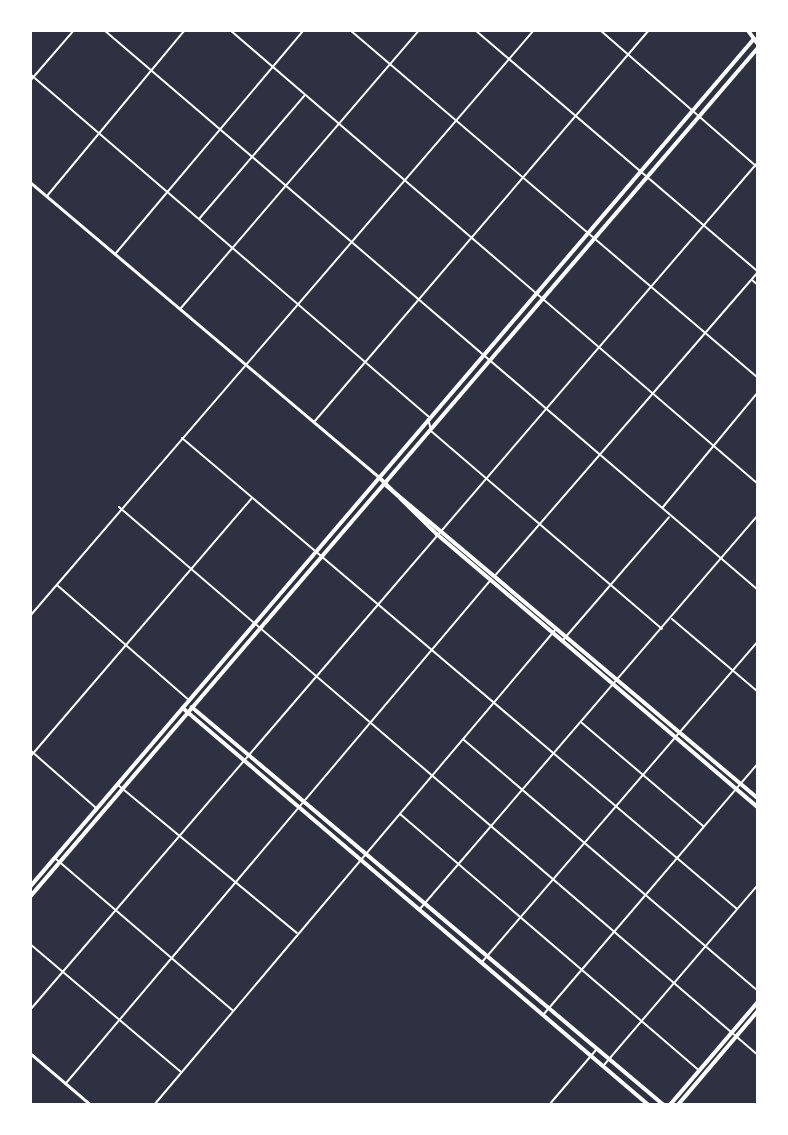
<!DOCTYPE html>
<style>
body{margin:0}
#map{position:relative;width:788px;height:1135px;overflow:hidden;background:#2d3142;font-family:Roboto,sans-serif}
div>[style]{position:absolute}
.minor>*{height:2px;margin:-1px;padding:0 1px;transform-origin:1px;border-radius:1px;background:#fff}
.tertiary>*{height:2.5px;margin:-1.25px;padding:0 1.25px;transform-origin:1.25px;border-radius:1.25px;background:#fff}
.secondary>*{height:3.5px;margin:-1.75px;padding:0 1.75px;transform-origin:1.75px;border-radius:1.75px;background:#fff}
span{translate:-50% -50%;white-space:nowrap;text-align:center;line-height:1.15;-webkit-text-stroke:7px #fff;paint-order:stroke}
.frame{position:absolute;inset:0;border:32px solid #fff;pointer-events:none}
</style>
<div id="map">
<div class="minor">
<div style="left:104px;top:30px;width:861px;rotate:40.57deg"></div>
<div style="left:230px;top:30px;width:696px;rotate:40.69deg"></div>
<div style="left:350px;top:30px;width:536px;rotate:40.46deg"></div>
<div style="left:475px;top:30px;width:372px;rotate:40.5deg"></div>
<div style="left:758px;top:272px;width:403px;rotate:130.9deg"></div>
<div style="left:600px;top:30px;width:210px;rotate:41.1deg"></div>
<div style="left:30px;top:74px;width:525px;rotate:40.67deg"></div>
<div style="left:30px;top:81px;width:67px;rotate:-49.2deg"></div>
<div style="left:47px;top:196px;width:216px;rotate:-50.3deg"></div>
<div style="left:199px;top:219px;width:162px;rotate:-49.5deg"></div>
<div style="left:116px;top:253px;width:292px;rotate:-49.9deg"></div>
<div style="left:752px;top:280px;width:8px;rotate:40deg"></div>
<div style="left:181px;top:308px;width:366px;rotate:-49.4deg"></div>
<div style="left:314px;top:422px;width:516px;rotate:-49.48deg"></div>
<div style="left:429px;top:422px;width:9px;rotate:77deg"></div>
<div style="left:431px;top:431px;width:304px;rotate:40.6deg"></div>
<div style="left:182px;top:438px;width:728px;rotate:40.32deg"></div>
<div style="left:119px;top:507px;width:842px;rotate:40.62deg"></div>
<div style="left:663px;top:507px;width:149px;rotate:-50.4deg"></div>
<div style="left:57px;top:585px;width:175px;rotate:41.1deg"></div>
<div style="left:30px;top:616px;width:773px;rotate:-49.3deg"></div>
<div style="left:672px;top:619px;width:113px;rotate:40.3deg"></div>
<div style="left:563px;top:640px;width:162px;rotate:-49.2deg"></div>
<div style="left:582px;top:723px;width:159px;rotate:40.4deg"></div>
<div style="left:464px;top:740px;width:387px;rotate:40.5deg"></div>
<div style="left:30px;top:750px;width:88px;rotate:41.3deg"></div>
<div style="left:30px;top:757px;width:341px;rotate:-49.4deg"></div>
<div style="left:118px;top:785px;width:232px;rotate:39.6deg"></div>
<div style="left:400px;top:814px;width:394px;rotate:40.6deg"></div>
<div style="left:56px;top:859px;width:232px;rotate:40.6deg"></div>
<div style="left:419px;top:910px;width:521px;rotate:-49.36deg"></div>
<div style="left:30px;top:944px;width:198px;rotate:40.3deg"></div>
<div style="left:482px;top:962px;width:423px;rotate:-49.3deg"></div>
<div style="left:30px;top:1010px;width:1118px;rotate:-49.35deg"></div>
<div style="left:543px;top:1015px;width:331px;rotate:-49.5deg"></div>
<div style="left:604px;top:1065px;width:237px;rotate:-49.5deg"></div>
<div style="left:67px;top:1082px;width:656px;rotate:-49.83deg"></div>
<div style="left:154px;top:1105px;width:623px;rotate:-49.82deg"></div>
<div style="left:549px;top:1105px;width:72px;rotate:-49.5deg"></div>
</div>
<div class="tertiary">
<div style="left:30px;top:182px;width:457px;rotate:40.2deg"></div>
<div style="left:30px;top:1053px;width:80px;rotate:40.4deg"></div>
</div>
<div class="secondary">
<div style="left:748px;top:30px;width:17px;rotate:54deg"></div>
<div style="left:379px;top:477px;width:81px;rotate:44.5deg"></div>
<div style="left:437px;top:534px;width:421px;rotate:40.4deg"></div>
<div style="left:386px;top:485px;width:486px;rotate:40.1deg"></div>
<div style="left:192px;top:707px;width:617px;rotate:40.14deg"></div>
<div style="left:183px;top:708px;width:612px;rotate:40.43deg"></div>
<div style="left:30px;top:887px;width:1115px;rotate:-49.51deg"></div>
<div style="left:30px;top:897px;width:1118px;rotate:-49.39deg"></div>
<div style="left:670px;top:1105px;width:135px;rotate:-49.5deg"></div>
<div style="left:678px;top:1105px;width:123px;rotate:-49.6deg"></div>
</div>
<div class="frame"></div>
</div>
